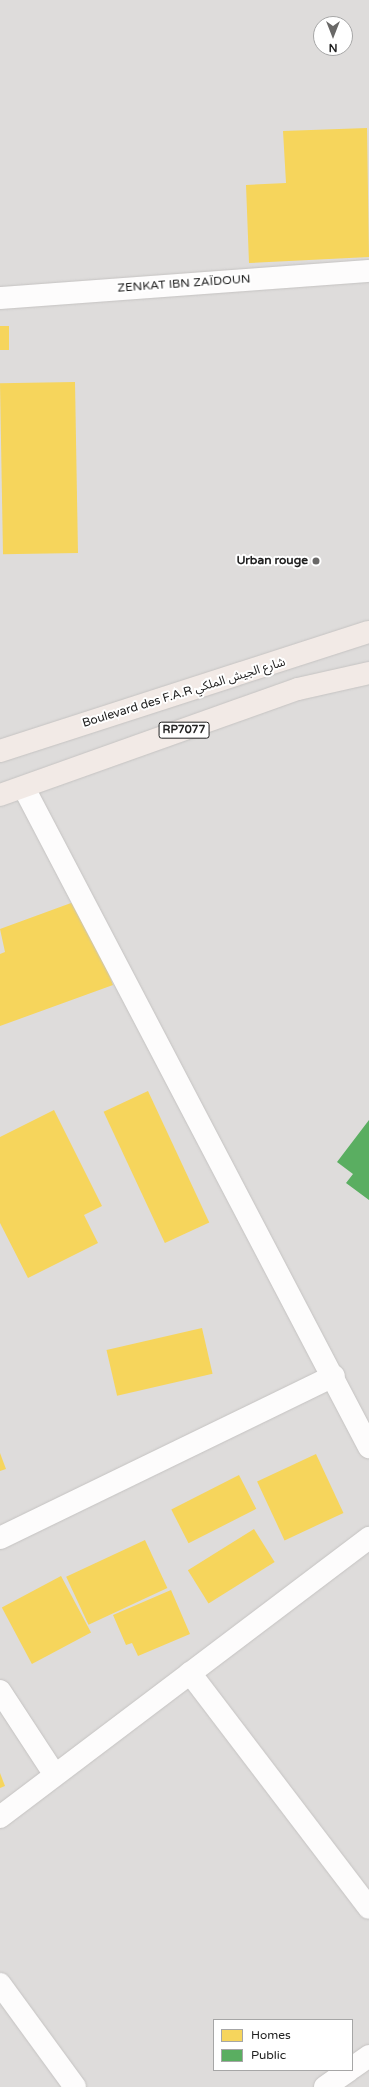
<!DOCTYPE html>
<meta charset="utf-8">
<style>
body{margin:0}
#map{position:relative;width:369px;height:2087px;overflow:hidden;background:#efecea;font-family:"Varela Round","Noto Sans Arabic",sans-serif}
div>[style]{position:absolute}
.residential>*{inset:0;background:#dedcdb}
.homes>*{inset:0;background:#f6d55c;transform-origin:0 0}
.public>*{inset:0;background:#5aae61}
.roads{filter:drop-shadow(0 0 1px #c5c3c2) drop-shadow(0 0 1px #c5c3c2)}
.minor>*{height:22px;margin:-11px;padding:0 11px;transform-origin:11px;border-radius:11px;background:#fdfcfc}
.major>*{height:22px;margin:-11px;padding:0 11px;transform-origin:11px;border-radius:11px;background:#f2eae6}
.dots>*{width:11px;height:11px;translate:-50% -50%;box-sizing:border-box;border:2px solid #fff;border-radius:50%}
span{translate:-50% -50%;white-space:nowrap;text-align:center;line-height:1.15;-webkit-text-stroke:4px #fff;paint-order:stroke}
.shield-label span{padding:1px 3px;background:#fff;border:1px solid;border-radius:3px;-webkit-text-stroke-width:0}
.shield-label{font-size:11px;color:#212121;font-weight:700}
.street-label{font-size:12px;color:#212121}
.poi-label{font-size:12px;color:#212121;font-weight:700}
.right{translate:-100% -50%;text-align:right}
.legend{position:absolute;left:213px;top:2019px;width:140px;height:52px;box-sizing:border-box;background:#fff;border:1px solid #a6a6a6;margin:0;padding:5px 7px;list-style:none;font-size:12px;color:#212121}
.legend li{display:flex;align-items:center;gap:8px;height:20px}
.legend b{width:20px;border:1px solid #a6a6a6}
.north{position:absolute;left:313px;top:16px;width:40px;height:40px;box-sizing:border-box;background:#fff;border:1px solid #a6a6a6;border-radius:50%;rotate:180deg;font-size:11px;font-weight:700;line-height:16px;text-align:center;color:#212121}
.north::after{content:'';display:block;margin:auto;width:14px;height:18px;background:#696867;clip-path:polygon(50% 0,100% 100%,50% 72%,0 100%)}
</style>
<div id="map">
<div class="residential">
<div style="clip-path:polygon(evenodd,0 0,369px 0,369px 2087px,0 2087px,0 0,321px 24px,345px 24px,345px 48px,321px 48px,321px 24px,0 0,214px 2020px,352px 2020px,352px 2070px,214px 2070px,214px 2020px)"></div>
</div>
<div class="homes">
<div style="clip-path:polygon(367px 128px,369px 257px,249px 263px,246px 185px,286px 183px,283px 131px)"></div>
<div style="left:9px;top:326px;width:24px;height:9px;rotate:90deg"></div>
<div style="left:75px;top:382px;width:171px;height:75px;rotate:89deg"></div>
<div style="clip-path:polygon(82px 899px,113px 985px,0 1026px,0 954px,5px 952px,0 929px)"></div>
<div style="left:148px;top:1091px;width:145px;height:49px;rotate:65deg"></div>
<div style="clip-path:polygon(54px 1110px,102px 1206px,84px 1215px,98px 1243px,28px 1278px,0 1223px,0 1137px)"></div>
<div style="left:202px;top:1328px;width:47px;height:98px;rotate:77deg"></div>
<div style="clip-path:polygon(0 1453px,6px 1469px,0 1471px)"></div>
<div style="left:316px;top:1454px;width:65px;height:65px;rotate:65deg"></div>
<div style="left:239px;top:1475px;width:38px;height:76px;rotate:63deg"></div>
<div style="left:254px;top:1529px;width:39px;height:78px;rotate:58deg"></div>
<div style="left:145px;top:1540px;width:53px;height:87px;rotate:65deg"></div>
<div style="left:61px;top:1576px;width:64px;height:67px;rotate:62deg"></div>
<div style="clip-path:polygon(171px 1590px,190px 1634px,138px 1656px,132px 1643px,126px 1645px,113px 1615px)"></div>
<div style="clip-path:polygon(0 1773px,5px 1786px,0 1788px)"></div>
</div>
<div class="public">
<div style="clip-path:polygon(369px 1120px,369px 1200px,346px 1183px,353px 1174px,337px 1162px)"></div>
</div>
<div class="roads">
<div class="minor">
<div style="left:0;top:298px;width:370px;rotate:-4.2deg"></div>
<div style="left:24px;top:788px;width:744px;rotate:62.37deg"></div>
<div style="left:0;top:1538px;width:371px;rotate:-25.9deg"></div>
<div style="left:190px;top:1673px;width:295px;rotate:52.7deg"></div>
<div style="left:0;top:1691px;width:100px;rotate:56.8deg"></div>
<div style="left:0;top:1817px;width:463px;rotate:-37.1deg"></div>
<div style="left:0;top:1984px;width:127px;rotate:53.9deg"></div>
<div style="left:352px;top:2068px;width:21px;rotate:-35deg"></div>
<div style="left:325px;top:2087px;width:29px;rotate:-35deg"></div>
</div>
<div class="major">
<div style="left:0;top:751px;width:387px;rotate:-17.9deg"></div>
<div style="left:0;top:795px;width:316px;rotate:-19.6deg"></div>
<div style="left:298px;top:689px;width:73px;rotate:-12.7deg"></div>
</div>
</div>
<div class="dots">
<div style="left:316px;top:561px;background:#696867"></div>
</div>
<div class="shield-label">
<span style="left:184px;top:730px">RP7077</span>
</div>
<div class="street-label">
<span style="left:184px;top:284px;rotate:-4deg">ZENKAT IBN ZAÏDOUN</span>
<span style="left:184px;top:693px;rotate:-17deg">Boulevard des F.A.R شارع الجيش الملكي</span>
</div>
<div class="poi-label">
<span class="right" style="left:308px;top:561px">Urban rouge</span>
</div>
<ul class="legend">
<li><b style="height:11px;background:#f6d55c"></b>Homes</li>
<li><b style="height:11px;background:#5aae61"></b>Public</li>
</ul>
<div class="north">N</div>
</div>
